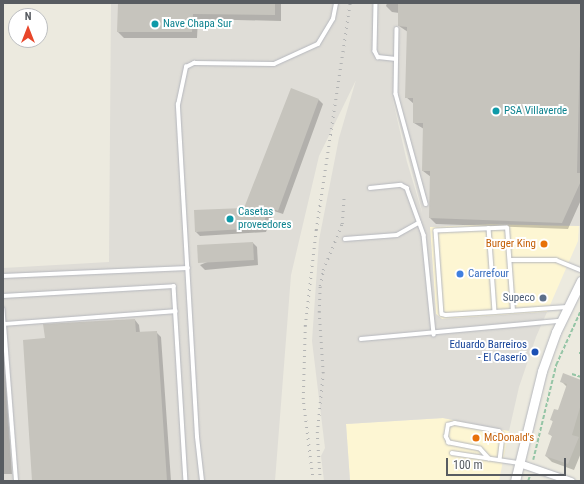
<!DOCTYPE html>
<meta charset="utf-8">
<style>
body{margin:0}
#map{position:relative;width:584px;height:484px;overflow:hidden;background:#eceadf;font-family:"Roboto Condensed",sans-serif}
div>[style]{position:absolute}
.commercial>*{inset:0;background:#fdf6d3}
.industrial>*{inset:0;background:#dfddd7}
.shadow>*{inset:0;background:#0003}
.building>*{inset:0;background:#c6c4bd;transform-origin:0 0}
.path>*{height:1.5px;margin-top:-0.75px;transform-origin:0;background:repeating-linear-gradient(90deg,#95c5a6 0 4px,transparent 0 6px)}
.roads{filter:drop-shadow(0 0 1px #b5b7bd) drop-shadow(0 0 1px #b5b7bd)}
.service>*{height:3.5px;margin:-1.75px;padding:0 1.75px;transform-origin:1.75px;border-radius:1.75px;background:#fff}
.minor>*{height:7px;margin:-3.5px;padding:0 3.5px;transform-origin:3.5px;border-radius:3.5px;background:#fff}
.tertiary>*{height:9px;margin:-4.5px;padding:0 4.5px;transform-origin:4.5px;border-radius:4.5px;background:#fff}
.rail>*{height:2.5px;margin-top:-1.25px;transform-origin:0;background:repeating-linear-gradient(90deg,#b3b4b4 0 1px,transparent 0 6px)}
.dots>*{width:11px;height:11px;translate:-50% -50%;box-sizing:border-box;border:2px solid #fff;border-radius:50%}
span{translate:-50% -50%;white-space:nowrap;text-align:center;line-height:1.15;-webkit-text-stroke:4px #fff;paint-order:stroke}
.culture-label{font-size:11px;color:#0d838f}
.left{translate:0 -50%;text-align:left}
.food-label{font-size:11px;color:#c56008}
.right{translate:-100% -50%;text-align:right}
.shop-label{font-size:11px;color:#366cbe}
.service-label{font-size:11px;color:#4e5e75}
.transit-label{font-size:11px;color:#164399}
.frame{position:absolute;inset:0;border:4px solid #585c61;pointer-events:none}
.north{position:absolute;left:8px;top:8px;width:40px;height:40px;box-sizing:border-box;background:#fff;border:1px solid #bcbec0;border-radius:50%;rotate:0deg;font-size:11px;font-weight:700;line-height:16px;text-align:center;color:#585c61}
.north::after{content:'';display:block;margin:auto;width:14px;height:18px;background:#e8462a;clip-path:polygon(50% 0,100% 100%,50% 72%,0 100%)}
.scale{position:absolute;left:446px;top:458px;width:120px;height:18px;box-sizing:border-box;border:2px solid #585c61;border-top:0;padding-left:5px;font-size:12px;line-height:14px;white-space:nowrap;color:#585c61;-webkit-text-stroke:3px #fff;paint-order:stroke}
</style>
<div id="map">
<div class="commercial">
<div style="clip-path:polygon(490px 224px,579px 226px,578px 241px,547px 312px,442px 319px,436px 314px,430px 227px)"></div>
<div style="clip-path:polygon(443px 418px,509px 431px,499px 481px,350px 481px,346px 424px)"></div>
</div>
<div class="industrial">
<div style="clip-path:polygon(evenodd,111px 3px,581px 3px,581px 226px,490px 224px,430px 227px,436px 314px,442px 319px,547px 312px,536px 337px,519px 387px,509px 431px,443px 418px,346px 424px,350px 481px,324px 481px,321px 456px,325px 448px,312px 341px,319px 240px,339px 138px,356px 80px,319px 156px,291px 275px,275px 481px,3px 481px,3px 268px,109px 262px,111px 3px,391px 92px,422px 211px,422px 212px,407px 162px,391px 92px)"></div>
</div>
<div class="shadow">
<div style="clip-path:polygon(119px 3px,281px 3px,281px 21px,198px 19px,197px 38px,124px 38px,118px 32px)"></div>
<div style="clip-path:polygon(387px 3px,581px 3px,581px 200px,568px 229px,436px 224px,430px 218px,431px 177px,423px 171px,424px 129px,414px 123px,414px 104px,406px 97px,408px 32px,399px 26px,399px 13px,392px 12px,386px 6px)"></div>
<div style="clip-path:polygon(292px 90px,319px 100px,323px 104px,283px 214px,274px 211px,266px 232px,200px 236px,196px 232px,245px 209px)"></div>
<div style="clip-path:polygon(253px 243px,257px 247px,258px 265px,205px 270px,200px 265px)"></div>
<div style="clip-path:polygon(135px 320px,139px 325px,140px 333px,156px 332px,161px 337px,171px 481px,33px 481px,46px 339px)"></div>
<div style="clip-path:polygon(3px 336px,12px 474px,3px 474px)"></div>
<div style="clip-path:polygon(561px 381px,581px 381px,581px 453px,574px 470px,552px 462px,546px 456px,553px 437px,550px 434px,553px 422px,552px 420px,558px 412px,567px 387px)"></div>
</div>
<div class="building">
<div style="clip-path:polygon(118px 3px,275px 3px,275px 15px,193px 14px,192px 32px,117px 32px)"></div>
<div style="clip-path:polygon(398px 3px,581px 3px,577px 173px,581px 173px,581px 181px,562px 223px,429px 218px,430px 171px,422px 171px,423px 123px,413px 123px,413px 98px,405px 98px,407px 27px,398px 26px)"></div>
<div style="clip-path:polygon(291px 88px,319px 99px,278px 211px,269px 207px,262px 228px,195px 232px,194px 210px,244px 208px)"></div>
<div style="left:253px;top:242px;width:18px;height:56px;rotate:87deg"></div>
<div style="clip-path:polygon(135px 319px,136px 332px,157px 331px,167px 481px,32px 481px,23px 340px,45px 338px,43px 324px)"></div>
<div style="clip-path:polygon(563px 373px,581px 380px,581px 404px,572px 435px,579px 437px,568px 464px,545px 456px,552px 436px,548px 434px,553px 421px,550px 420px,554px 409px,558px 410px,567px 384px,560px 382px)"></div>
</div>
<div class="path">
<div style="left:579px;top:353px;width:2px"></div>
<div style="left:572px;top:374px;width:9px;rotate:18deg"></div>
<div style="left:533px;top:460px;width:98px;rotate:-76.4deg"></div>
<div style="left:556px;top:365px;width:60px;rotate:-65.6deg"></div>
<div style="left:528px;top:481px;width:6px;rotate:-72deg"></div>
</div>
<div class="roads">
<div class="service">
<div style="left:376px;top:3px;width:48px;rotate:91.2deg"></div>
<div style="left:375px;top:51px;width:7px;rotate:63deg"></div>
<div style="left:378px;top:57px;width:18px;rotate:6deg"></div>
<div style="left:397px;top:29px;width:65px;rotate:90.9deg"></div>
<div style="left:396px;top:94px;width:114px;rotate:74.7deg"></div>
<div style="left:370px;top:188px;width:31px;rotate:-6deg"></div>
<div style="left:401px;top:185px;width:7px;rotate:27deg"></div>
<div style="left:407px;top:188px;width:50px;rotate:70.1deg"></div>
<div style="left:424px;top:235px;width:100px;rotate:84.2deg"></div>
<div style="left:489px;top:228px;width:84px;rotate:85.9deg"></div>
<div style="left:345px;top:239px;width:52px;rotate:-4.4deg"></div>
<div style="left:397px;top:235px;width:25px;rotate:-29deg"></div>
<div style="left:510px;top:260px;width:46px"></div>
<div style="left:556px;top:260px;width:27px;rotate:22deg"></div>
<div style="left:3px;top:276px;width:185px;rotate:-2.5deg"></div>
<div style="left:3px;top:296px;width:171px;rotate:-3.3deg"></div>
<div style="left:174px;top:286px;width:195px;rotate:86.5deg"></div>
<div style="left:3px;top:309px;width:15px;rotate:86deg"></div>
<div style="left:513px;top:311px;width:83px;rotate:-94.1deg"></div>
<div style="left:507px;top:228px;width:71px;rotate:177.6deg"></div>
<div style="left:436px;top:231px;width:83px;rotate:85.9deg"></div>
<div style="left:442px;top:314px;width:4px;rotate:14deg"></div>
<div style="left:446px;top:315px;width:49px;rotate:-3.5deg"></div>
<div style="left:495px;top:312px;width:72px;rotate:-4deg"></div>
<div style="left:361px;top:339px;width:200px;rotate:-5.2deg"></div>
<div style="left:452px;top:453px;width:68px;rotate:8.5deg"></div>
<div style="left:489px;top:459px;width:13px;rotate:-132deg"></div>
<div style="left:480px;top:449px;width:32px;rotate:-169deg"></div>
<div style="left:449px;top:443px;width:7px;rotate:-117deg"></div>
<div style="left:446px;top:437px;width:12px;rotate:-81deg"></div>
<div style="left:448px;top:425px;width:7px;rotate:-16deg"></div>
<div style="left:455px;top:423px;width:45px;rotate:10.3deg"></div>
<div style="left:499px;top:431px;width:6px;rotate:51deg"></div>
<div style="left:503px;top:436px;width:23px;rotate:97deg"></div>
<div style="left:16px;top:481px;width:157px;rotate:-94.4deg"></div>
<div style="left:4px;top:324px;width:172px;rotate:-4.3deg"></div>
<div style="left:202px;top:481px;width:44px;rotate:-96.5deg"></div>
<div style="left:197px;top:437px;width:333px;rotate:-93.3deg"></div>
<div style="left:178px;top:105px;width:39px;rotate:-78deg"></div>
<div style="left:186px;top:67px;width:9px;rotate:-27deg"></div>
<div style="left:194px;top:63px;width:80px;rotate:0.7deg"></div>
<div style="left:274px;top:64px;width:48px;rotate:-24.4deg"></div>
<div style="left:318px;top:44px;width:29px;rotate:-59deg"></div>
<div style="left:333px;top:19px;width:16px;rotate:-79deg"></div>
</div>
<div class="minor">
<div style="left:519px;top:463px;width:55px;rotate:19.1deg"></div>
</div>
<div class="tertiary">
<div style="left:515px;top:481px;width:113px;rotate:-76.2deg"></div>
<div style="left:542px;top:371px;width:41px;rotate:-70.3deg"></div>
<div style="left:556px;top:332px;width:57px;rotate:-63.9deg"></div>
</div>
</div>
<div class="rail">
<div style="left:313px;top:481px;width:83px;rotate:-97deg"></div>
<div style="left:303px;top:399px;width:73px;rotate:-88.4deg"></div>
<div style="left:305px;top:326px;width:97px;rotate:-83.5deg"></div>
<div style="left:316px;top:230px;width:230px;rotate:-81.5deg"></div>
<div style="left:320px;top:481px;width:48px;rotate:-93.6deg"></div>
<div style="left:317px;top:433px;width:60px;rotate:-84.3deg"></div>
<div style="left:323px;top:373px;width:61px;rotate:-93.8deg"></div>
<div style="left:319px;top:312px;width:26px;rotate:-88deg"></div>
<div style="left:320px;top:286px;width:16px;rotate:-79deg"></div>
<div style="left:323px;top:270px;width:50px;rotate:-67.6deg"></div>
<div style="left:342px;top:224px;width:29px;rotate:-86deg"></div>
</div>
<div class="dots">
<div style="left:155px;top:24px;background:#0f9aa8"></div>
<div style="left:496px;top:111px;background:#0f9aa8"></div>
<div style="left:230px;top:219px;background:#0f9aa8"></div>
<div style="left:544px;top:244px;background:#e8710a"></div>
<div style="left:460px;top:274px;background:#3f7fe0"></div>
<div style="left:543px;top:298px;background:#5c6f8a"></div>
<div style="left:535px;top:352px;background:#1a4fb4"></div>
<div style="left:476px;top:438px;background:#e8710a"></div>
</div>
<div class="culture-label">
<span class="left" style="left:163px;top:24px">Nave Chapa Sur</span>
<span class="left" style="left:504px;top:111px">PSA Villaverde</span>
<span class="left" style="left:238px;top:219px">Casetas<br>proveedores</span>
</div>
<div class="food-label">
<span class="right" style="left:536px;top:244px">Burger King</span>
<span class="left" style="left:484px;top:438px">McDonald's</span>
</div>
<div class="shop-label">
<span class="left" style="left:468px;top:274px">Carrefour</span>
</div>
<div class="service-label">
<span class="right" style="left:535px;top:298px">Supeco</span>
</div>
<div class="transit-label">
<span class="right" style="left:527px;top:352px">Eduardo Barreiros<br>- El Caserío</span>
</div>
<div class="frame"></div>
<div class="north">N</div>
<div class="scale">100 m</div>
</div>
